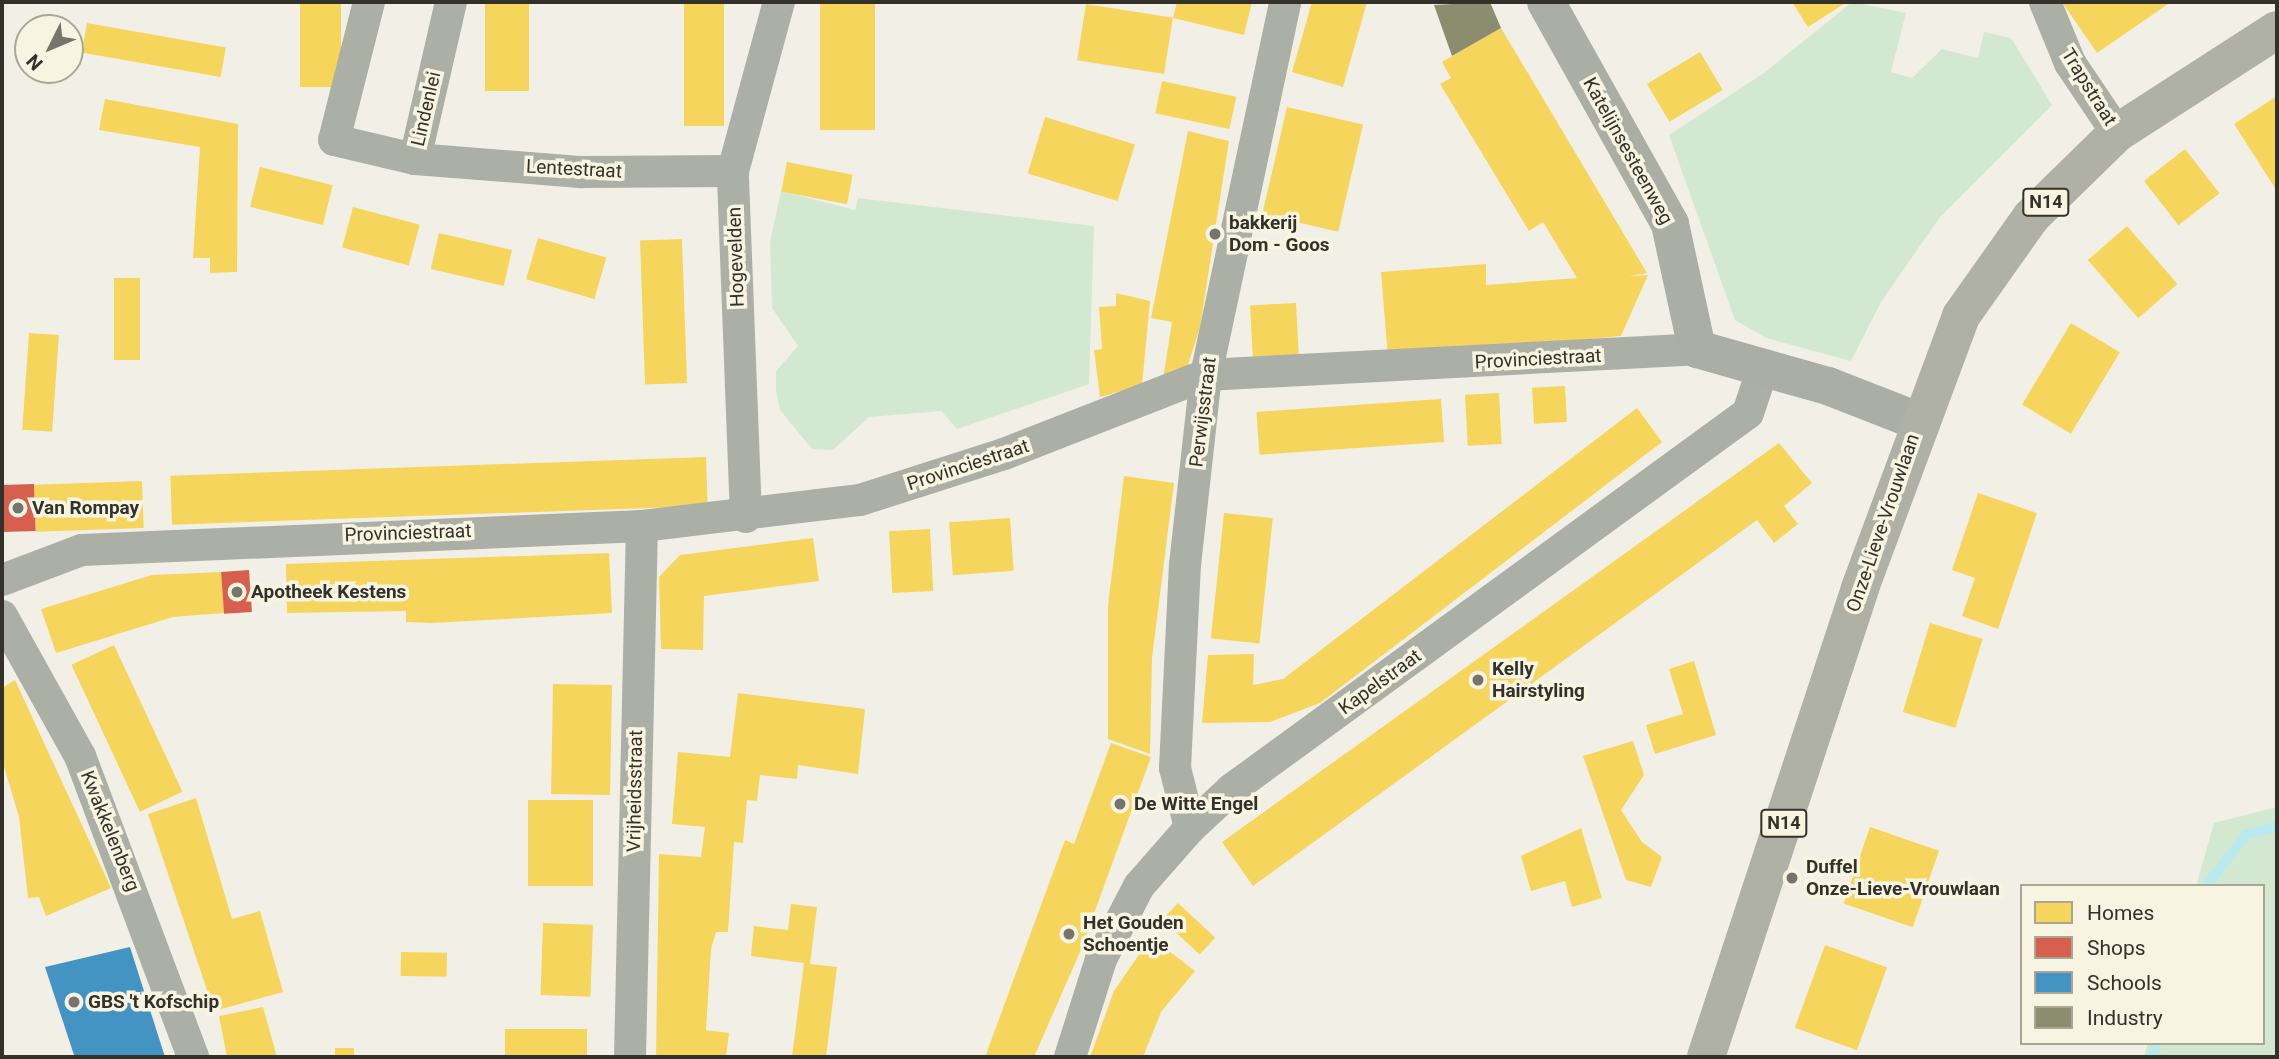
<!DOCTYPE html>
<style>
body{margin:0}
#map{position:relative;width:2279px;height:1059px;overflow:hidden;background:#f2f0e6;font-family:Roboto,sans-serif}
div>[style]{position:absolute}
.green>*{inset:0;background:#d3e8d0}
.homes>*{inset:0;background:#f6d55c;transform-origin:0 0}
.shops>*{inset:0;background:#d6604d;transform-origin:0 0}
.schools>*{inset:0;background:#4393c3}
.industry>*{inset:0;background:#8c8c6e}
.stream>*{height:10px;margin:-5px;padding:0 5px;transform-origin:5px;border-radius:5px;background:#b9eaf0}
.street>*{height:32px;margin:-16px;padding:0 16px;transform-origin:16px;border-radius:16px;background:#acafa6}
.secondary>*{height:38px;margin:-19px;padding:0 19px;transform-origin:19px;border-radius:19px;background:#abaea4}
.primary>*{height:38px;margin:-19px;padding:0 19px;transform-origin:19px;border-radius:19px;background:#afb0a6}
.dots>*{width:19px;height:19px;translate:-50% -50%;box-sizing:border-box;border:4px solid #f7f4e1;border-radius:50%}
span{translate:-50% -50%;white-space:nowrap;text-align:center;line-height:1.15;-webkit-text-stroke:7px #f7f4e1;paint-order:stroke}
.shield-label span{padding:2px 5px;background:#f7f4e1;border:2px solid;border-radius:5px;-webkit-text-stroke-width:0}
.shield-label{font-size:18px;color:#33312a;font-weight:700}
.street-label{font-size:19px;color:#33312a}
.poi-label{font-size:19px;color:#33312a;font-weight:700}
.left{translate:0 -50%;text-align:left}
.frame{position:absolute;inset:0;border:4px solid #33312a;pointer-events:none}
.legend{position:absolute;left:2020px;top:884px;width:245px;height:161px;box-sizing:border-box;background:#f7f4e1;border:2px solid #a9a698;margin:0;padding:9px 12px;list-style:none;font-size:21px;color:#33312a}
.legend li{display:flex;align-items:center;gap:14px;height:35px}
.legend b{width:35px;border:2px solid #a9a698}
.north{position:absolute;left:14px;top:14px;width:70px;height:70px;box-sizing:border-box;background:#f7f4e1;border:2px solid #a9a698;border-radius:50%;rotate:227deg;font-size:19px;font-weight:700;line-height:28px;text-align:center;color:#33312a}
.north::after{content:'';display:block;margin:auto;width:24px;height:32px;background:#76746c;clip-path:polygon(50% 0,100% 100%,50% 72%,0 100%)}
</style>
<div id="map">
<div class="green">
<div style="clip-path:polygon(1852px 2px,1906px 13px,1891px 72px,1912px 78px,1942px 49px,1978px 58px,1984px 32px,2011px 38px,2052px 105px,1940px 217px,1881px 302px,1851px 361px,1766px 338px,1735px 320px,1669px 135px,1764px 73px)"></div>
<div style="clip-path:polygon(781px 191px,855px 210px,858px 198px,1094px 226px,1089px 384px,957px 429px,941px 411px,869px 417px,833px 450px,812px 449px,780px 410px,776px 390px,776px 371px,798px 346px,772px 308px,770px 242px)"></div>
<div style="clip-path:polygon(2277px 807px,2277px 1057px,2144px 1057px,2148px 1043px,2263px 1043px,2263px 886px,2196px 886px,2214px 823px)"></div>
</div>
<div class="homes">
<div style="left:300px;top:2px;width:41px;height:85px"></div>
<div style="left:485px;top:2px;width:44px;height:89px"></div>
<div style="left:684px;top:2px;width:40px;height:124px"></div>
<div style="left:820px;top:2px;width:55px;height:128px"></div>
<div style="clip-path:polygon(1177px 2px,1252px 2px,1244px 35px,1173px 18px)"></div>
<div style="clip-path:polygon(1312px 2px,1367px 2px,1343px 87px,1292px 72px)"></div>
<div style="clip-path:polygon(1792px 2px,1847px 2px,1808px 27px)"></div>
<div style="clip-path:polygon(2062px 2px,2171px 2px,2097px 53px)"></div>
<div style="left:1086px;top:4px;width:88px;height:57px;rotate:9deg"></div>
<div style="left:87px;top:23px;width:141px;height:30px;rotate:10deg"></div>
<div style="clip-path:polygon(1501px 28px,1647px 273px,1629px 276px,1648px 275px,1621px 336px,1388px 358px,1381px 272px,1486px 264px,1486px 285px,1577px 278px,1543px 222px,1529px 231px,1440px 84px,1451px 78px,1442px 62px)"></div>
<div style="left:1700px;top:52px;width:44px;height:62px;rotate:59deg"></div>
<div style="left:1162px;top:81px;width:76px;height:33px;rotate:12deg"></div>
<div style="clip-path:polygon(2277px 96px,2277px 187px,2275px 188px,2234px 124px)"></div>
<div style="clip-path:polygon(105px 99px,238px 124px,237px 272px,210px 273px,210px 258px,193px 258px,200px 147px,99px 130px)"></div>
<div style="left:1287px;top:107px;width:78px;height:110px;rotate:13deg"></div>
<div style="left:1045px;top:117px;width:94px;height:59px;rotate:17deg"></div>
<div style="clip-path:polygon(1188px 131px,1229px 141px,1200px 327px,1187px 368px,1163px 379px,1172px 322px,1151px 318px)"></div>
<div style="left:2185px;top:149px;width:56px;height:52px;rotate:52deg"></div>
<div style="left:787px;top:162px;width:67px;height:30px;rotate:11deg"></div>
<div style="left:260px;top:167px;width:75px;height:41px;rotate:14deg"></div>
<div style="left:353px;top:207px;width:69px;height:42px;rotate:15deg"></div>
<div style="left:2127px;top:226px;width:77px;height:52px;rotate:49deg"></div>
<div style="left:439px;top:233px;width:75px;height:37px;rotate:13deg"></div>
<div style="left:538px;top:238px;width:71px;height:43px;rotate:16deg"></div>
<div style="left:682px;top:239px;width:144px;height:42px;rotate:88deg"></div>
<div style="left:114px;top:278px;width:26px;height:82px"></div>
<div style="clip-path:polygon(1116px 293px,1150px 301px,1142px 385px,1100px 397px,1094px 350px,1102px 349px,1099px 307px,1116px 306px)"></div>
<div style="left:1296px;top:303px;width:56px;height:46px;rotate:87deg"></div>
<div style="left:2071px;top:323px;width:57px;height:95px;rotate:31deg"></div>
<div style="left:29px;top:333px;width:30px;height:97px;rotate:4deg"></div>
<div style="left:1565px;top:386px;width:36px;height:33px;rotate:87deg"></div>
<div style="left:1499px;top:393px;width:51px;height:34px;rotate:87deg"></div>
<div style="left:1441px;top:399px;width:43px;height:185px;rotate:86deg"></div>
<div style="clip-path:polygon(1637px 408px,1662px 442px,1320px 703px,1270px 722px,1202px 723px,1208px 655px,1254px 654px,1253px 685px,1283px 679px)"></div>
<div style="clip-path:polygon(1779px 443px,1812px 483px,1784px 506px,1798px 524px,1774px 543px,1757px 520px,1253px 886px,1222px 842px)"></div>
<div style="left:706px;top:457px;width:49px;height:536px;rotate:88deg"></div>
<div style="clip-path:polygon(1124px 476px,1174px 483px,1152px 658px,1150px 754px,1108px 739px,1108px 605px)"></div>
<div style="left:142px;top:481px;width:47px;height:108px;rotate:88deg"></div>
<div style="clip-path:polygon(1978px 493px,2037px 513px,1998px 629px,1962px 616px,1975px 578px,1952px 570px)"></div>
<div style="left:1224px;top:513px;width:49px;height:126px;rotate:6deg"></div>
<div style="left:1010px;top:518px;width:53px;height:61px;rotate:86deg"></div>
<div style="left:930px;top:529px;width:62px;height:41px;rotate:87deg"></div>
<div style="clip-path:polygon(813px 538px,819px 581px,704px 596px,703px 650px,661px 649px,659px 577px,680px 555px)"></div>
<div style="clip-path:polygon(609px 553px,612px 613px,431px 623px,406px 622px,406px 611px,287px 613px,286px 564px)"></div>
<div style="clip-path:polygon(221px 572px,224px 613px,173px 617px,56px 653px,41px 609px,152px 575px)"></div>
<div style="left:1930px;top:623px;width:55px;height:93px;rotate:17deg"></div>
<div style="left:114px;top:645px;width:162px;height:47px;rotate:65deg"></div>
<div style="clip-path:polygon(1694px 661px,1716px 735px,1655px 754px,1646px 725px,1683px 714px,1669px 669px)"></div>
<div style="clip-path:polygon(15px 680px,111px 888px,46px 916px,39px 897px,28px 898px,19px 817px,2px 760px,2px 688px)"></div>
<div style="left:553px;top:684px;width:59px;height:110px;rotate:1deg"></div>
<div style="clip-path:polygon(738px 693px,865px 709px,858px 774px,798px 765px,797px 779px,760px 775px,757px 801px,747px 800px,743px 843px,734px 842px,728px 932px,716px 932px,711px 949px,706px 1030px,729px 1033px,726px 1057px,656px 1057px,659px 854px,701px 857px,705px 827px,672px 824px,678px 752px,730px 757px)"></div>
<div style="clip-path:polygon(1633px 741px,1644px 775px,1621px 810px,1642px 842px,1662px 857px,1651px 887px,1626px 880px,1583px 756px)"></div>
<div style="clip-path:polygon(1111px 743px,1151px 757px,1080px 952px,1034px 1057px,985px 1057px,1065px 840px,1074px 844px)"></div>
<div style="clip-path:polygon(196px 798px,232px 919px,260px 911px,283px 992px,214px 1011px,148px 814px)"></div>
<div style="left:528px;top:800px;width:65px;height:86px"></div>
<div style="left:1870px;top:827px;width:73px;height:81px;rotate:19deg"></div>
<div style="clip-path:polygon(1581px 828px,1602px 898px,1572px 907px,1565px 881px,1531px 891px,1521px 856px)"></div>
<div style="left:1178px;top:903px;width:51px;height:23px;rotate:43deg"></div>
<div style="clip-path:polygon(791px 904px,817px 907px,810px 964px,837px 967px,826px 1057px,792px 1057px,804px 963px,751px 956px,754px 926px,788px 930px)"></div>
<div style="left:543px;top:923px;width:50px;height:72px;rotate:2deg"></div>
<div style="clip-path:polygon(1151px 937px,1195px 971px,1161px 1012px,1143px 1057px,1090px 1057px,1114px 991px)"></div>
<div style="left:1825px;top:945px;width:66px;height:88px;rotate:20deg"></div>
<div style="left:401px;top:952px;width:46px;height:24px;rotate:1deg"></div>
<div style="clip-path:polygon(263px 1007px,277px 1057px,227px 1057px,219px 1016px)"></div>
<div style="left:505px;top:1029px;width:82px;height:28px"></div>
<div style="left:335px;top:1048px;width:19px;height:9px"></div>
</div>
<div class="shops">
<div style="left:34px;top:484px;width:47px;height:32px;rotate:88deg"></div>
<div style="left:249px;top:570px;width:42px;height:28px;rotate:86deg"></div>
</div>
<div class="schools">
<div style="clip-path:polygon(130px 947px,165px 1057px,69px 1057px,74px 1055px,45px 967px)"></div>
</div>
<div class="industry">
<div style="clip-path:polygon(1490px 2px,1501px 28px,1452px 56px,1434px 5px)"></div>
</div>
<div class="stream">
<div style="left:2206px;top:886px;width:65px;rotate:-51.9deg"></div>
<div style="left:2246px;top:835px;width:32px;rotate:-16deg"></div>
<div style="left:2153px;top:1057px;width:15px;rotate:-74deg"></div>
</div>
<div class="street">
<div style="left:369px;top:2px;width:142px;rotate:104.2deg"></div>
<div style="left:334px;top:140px;width:83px;rotate:13.2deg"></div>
<div style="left:415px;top:159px;width:168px;rotate:4.5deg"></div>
<div style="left:582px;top:172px;width:151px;rotate:-0.4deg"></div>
<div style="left:2045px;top:2px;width:66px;rotate:67.7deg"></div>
<div style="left:2070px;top:63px;width:84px;rotate:56.1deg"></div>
<div style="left:415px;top:159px;width:161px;rotate:-77.1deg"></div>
<div style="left:746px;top:517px;width:346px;rotate:-92.2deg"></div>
<div style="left:733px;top:171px;width:175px;rotate:-74.8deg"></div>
<div style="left:2px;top:580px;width:85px;rotate:-20.6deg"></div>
<div style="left:82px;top:550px;width:561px;rotate:-2.45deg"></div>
<div style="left:642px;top:526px;width:220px;rotate:-6.8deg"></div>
<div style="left:860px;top:500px;width:151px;rotate:-17.7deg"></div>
<div style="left:1004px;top:454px;width:217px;rotate:-21.4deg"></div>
<div style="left:1206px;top:375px;width:492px;rotate:-3deg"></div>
<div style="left:2px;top:616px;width:160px;rotate:60.9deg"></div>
<div style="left:80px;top:756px;width:322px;rotate:69.4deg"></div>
<div style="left:1190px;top:828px;width:62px;rotate:-104deg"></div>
<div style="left:1175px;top:768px;width:203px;rotate:-87.2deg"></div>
<div style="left:1185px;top:565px;width:191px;rotate:-83.7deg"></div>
<div style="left:1206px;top:375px;width:381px;rotate:-78deg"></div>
<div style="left:630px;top:1057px;width:531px;rotate:-88.71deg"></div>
<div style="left:1070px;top:1057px;width:103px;rotate:-72.4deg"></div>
<div style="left:1101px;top:959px;width:82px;rotate:-62.5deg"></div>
<div style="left:1139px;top:886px;width:77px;rotate:-48.7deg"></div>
<div style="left:1190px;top:828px;width:57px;rotate:-42.9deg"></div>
<div style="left:1232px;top:789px;width:638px;rotate:-36.08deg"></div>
<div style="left:1748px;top:413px;width:47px;rotate:-71.6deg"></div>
</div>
<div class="secondary">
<div style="left:1546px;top:2px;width:254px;rotate:60.8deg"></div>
<div style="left:1670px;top:224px;width:128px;rotate:77.8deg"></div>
<div style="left:1697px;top:349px;width:136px;rotate:15.8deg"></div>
<div style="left:1828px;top:386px;width:97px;rotate:21.3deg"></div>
</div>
<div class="primary">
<div style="left:1706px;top:1057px;width:494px;rotate:-71.8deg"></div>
<div style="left:1860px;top:588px;width:290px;rotate:-69.6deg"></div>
<div style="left:1961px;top:316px;width:121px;rotate:-54.7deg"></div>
<div style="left:2031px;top:217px;width:120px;rotate:-44.3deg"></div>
<div style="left:2117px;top:133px;width:190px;rotate:-32.8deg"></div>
</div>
<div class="dots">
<div style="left:1215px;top:234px;background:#76746c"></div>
<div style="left:18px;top:508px;background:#76746c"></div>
<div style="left:237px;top:592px;background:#76746c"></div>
<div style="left:1478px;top:680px;background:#76746c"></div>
<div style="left:1120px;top:804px;background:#76746c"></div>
<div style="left:1792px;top:878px;background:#76746c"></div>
<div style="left:1069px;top:934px;background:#76746c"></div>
<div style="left:74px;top:1002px;background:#76746c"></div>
</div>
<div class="shield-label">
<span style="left:2046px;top:202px">N14</span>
<span style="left:1784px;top:823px">N14</span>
</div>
<div class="street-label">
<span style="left:2089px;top:87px;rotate:58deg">Trapstraat</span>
<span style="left:426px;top:109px;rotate:-77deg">Lindenlei</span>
<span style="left:1628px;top:151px;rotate:61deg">Katelijnsesteenweg</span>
<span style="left:574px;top:169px;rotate:3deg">Lentestraat</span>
<span style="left:736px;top:257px;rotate:-92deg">Hogevelden</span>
<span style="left:1538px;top:359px;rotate:-3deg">Provinciestraat</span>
<span style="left:1203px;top:412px;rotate:-83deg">Perwijsstraat</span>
<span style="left:968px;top:465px;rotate:-18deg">Provinciestraat</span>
<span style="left:1883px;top:523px;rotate:-71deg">Onze-Lieve-Vrouwlaan</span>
<span style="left:408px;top:533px;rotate:-2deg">Provinciestraat</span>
<span style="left:1380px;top:682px;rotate:-36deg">Kapelstraat</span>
<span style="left:635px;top:791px;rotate:-89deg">Vrijheidsstraat</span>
<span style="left:110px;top:831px;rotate:68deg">Kwakkelenberg</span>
</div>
<div class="poi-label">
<span class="left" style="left:1229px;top:234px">bakkerij<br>Dom - Goos</span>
<span class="left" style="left:32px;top:508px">Van Rompay</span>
<span class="left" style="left:251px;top:592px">Apotheek Kestens</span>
<span class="left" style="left:1492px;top:680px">Kelly<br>Hairstyling</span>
<span class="left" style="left:1134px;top:804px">De Witte Engel</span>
<span class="left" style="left:1806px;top:878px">Duffel<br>Onze-Lieve-Vrouwlaan</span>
<span class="left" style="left:1083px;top:934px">Het Gouden<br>Schoentje</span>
<span class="left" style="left:88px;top:1002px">GBS 't Kofschip</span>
</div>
<div class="frame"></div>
<ul class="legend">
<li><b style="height:19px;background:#f6d55c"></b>Homes</li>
<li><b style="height:19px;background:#d6604d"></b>Shops</li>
<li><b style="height:19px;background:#4393c3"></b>Schools</li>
<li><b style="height:19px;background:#8c8c6e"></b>Industry</li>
</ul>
<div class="north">N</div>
</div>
